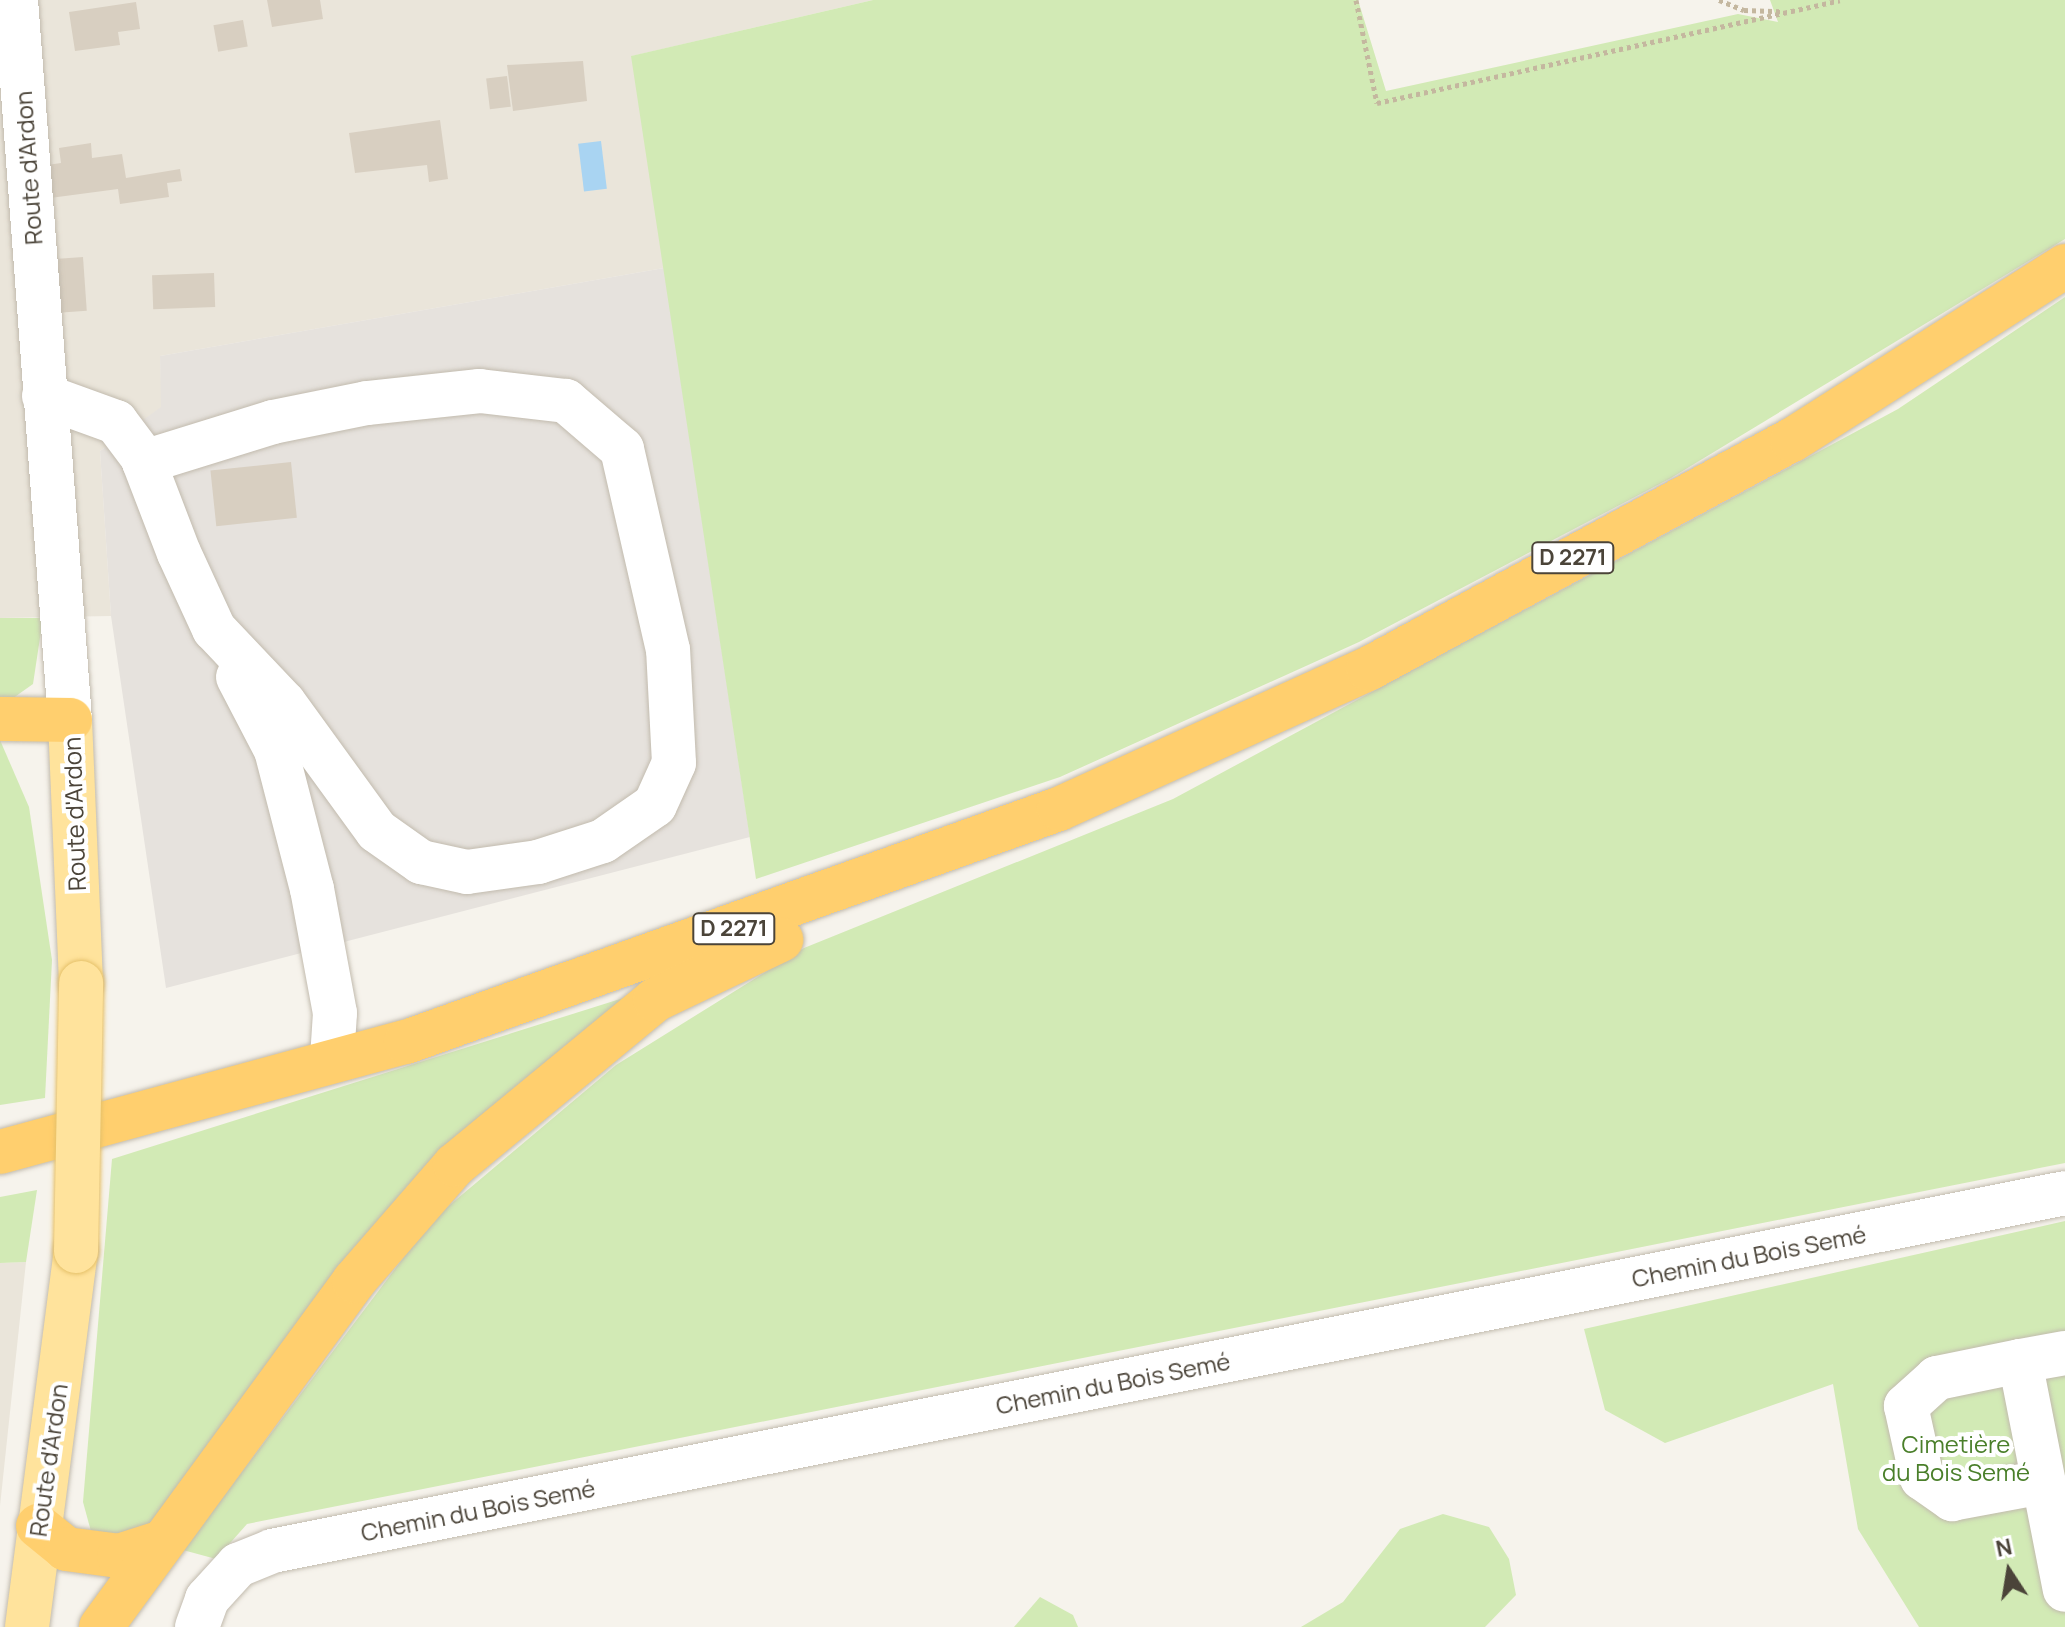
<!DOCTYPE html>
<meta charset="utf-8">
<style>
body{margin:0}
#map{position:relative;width:2065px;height:1627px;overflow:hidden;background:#f6f3ec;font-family:Manrope,sans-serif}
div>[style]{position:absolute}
.residential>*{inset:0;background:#eae5da}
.industrial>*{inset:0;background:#e6e2dd}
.green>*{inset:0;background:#d2eab5}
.water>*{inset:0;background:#a9d4f2;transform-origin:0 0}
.building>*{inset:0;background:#d8cfc1;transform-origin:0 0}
.path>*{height:5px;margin-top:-2.5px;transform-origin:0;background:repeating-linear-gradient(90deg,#c4b79f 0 4px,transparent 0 8px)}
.roads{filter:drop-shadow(0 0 2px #c2bbae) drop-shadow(0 0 2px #c2bbae)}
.minor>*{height:44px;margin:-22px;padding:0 22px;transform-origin:22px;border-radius:22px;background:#fff}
.major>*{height:44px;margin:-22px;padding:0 22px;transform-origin:22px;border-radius:22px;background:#ffe39c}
.highway>*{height:44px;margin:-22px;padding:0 22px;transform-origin:22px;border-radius:22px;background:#ffcf6e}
.bridges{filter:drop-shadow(0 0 2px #e6c16a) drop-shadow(0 0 2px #e6c16a)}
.major-bridge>*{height:44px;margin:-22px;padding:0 22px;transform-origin:22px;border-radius:22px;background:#ffe39c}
span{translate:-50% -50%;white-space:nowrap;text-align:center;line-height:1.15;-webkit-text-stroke:8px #fff;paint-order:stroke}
.shield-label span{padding:2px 6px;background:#fff;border:2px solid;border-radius:6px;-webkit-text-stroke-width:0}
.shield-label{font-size:22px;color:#4b4439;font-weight:700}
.street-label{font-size:24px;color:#4b4439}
.park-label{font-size:24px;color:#4a7f2a}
.north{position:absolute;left:1969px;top:1531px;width:80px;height:80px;-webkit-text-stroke:6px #fff;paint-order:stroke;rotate:348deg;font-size:22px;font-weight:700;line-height:32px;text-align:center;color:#4b4439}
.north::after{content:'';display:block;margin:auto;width:28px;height:36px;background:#4b4439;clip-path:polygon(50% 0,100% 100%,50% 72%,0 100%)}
</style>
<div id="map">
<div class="residential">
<div style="clip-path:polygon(0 0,873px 0,632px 56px,664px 268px,160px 356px,162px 407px,100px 451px,111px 616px,0 618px)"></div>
<div style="clip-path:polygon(26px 1262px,0 1506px,0 1263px)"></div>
</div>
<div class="industrial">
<div style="clip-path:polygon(664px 268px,750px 837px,166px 988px,111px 616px,100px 451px,161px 407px,160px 356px)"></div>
</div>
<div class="green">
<div style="clip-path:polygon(873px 0,1358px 0,1386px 91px,1738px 14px,1778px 22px,1770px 0,2065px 0,2065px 239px,1671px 478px,1359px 642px,1060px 777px,756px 879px,631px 56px)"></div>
<div style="clip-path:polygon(2065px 297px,2065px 1163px,247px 1524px,216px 1559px,183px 1550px,432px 1220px,616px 1065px,804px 948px,1173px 799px,1898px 409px)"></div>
<div style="clip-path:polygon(0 618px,43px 618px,33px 684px,9px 701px,0 700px)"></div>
<div style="clip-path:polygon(0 740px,29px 807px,52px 960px,45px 1098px,0 1105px)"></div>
<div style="clip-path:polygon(636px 994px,145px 1531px,92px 1535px,83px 1502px,112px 1159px)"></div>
<div style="clip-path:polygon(37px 1190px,26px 1262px,0 1263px,0 1197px)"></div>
<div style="clip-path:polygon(2065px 1221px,2065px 1627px,1919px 1627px,1858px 1529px,1833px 1384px,1665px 1443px,1605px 1410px,1584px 1329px)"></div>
<div style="clip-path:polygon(1443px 1514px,1489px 1527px,1509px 1559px,1516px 1595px,1485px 1627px,1301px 1627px,1343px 1602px,1400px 1529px)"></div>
<div style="clip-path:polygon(1040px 1597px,1073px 1615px,1078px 1627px,1014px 1627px)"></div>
</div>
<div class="water">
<div style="left:601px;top:141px;width:48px;height:23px;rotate:83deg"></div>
</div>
<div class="building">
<div style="clip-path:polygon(267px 0,320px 0,323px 19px,272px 27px)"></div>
<div style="clip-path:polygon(136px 2px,140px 29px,118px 32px,120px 45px,75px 51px,69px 12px)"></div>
<div style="left:243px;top:20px;width:27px;height:30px;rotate:80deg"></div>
<div style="clip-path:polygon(583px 61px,587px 101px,513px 111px,507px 65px)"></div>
<div style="left:507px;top:76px;width:31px;height:21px;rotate:83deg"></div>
<div style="clip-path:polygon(440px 120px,448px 179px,429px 182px,427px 165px,355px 173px,349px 133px)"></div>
<div style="clip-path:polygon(91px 143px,92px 158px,122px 154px,126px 178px,180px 169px,182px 181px,167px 183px,169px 197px,120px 204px,118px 189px,50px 198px,47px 165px,61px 163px,59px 148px)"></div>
<div style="left:83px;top:257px;width:54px;height:28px;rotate:86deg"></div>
<div style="left:214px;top:273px;width:34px;height:62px;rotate:88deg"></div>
<div style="left:291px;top:462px;width:56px;height:81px;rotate:84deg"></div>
</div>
<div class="path">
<div style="left:1356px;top:0;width:105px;rotate:78.5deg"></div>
<div style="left:1377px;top:103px;width:474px;rotate:-12.5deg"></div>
<div style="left:1719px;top:0;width:27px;rotate:22deg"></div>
<div style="left:1744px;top:10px;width:38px;rotate:2deg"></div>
</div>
<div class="roads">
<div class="minor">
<div style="left:16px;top:0;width:722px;rotate:85.71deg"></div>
<div style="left:44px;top:396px;width:77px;rotate:19.9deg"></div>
<div style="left:116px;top:422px;width:45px;rotate:53.1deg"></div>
<div style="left:143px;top:458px;width:4px;rotate:76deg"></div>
<div style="left:144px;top:462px;width:97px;rotate:69deg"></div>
<div style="left:179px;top:553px;width:84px;rotate:65.3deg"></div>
<div style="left:214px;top:629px;width:102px;rotate:46.6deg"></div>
<div style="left:284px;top:703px;width:158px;rotate:54deg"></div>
<div style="left:377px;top:831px;width:54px;rotate:35.2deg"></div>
<div style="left:421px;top:862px;width:47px;rotate:12.3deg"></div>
<div style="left:467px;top:872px;width:72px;rotate:-8deg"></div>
<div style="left:538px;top:862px;width:68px;rotate:-17.9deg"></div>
<div style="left:603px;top:841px;width:63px;rotate:-34.7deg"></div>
<div style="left:655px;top:805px;width:46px;rotate:-65.7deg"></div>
<div style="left:674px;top:763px;width:113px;rotate:-93deg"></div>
<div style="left:668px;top:650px;width:206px;rotate:-102.9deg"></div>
<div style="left:622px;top:449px;width:74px;rotate:-139.4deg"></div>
<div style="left:566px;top:401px;width:87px;rotate:-173.4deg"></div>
<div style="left:480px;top:391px;width:114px;rotate:173.9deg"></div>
<div style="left:367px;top:403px;width:96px;rotate:168.6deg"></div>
<div style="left:273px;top:422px;width:135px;rotate:162.8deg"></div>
<div style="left:238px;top:677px;width:82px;rotate:62.5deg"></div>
<div style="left:276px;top:750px;width:144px;rotate:75.5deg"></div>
<div style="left:312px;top:889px;width:126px;rotate:79.5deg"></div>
<div style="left:335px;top:1013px;width:45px;rotate:93.8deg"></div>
<div style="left:2065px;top:1353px;width:46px;rotate:169.9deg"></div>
<div style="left:2020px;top:1361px;width:233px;rotate:78.9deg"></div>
<div style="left:2020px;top:1361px;width:85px;rotate:168.4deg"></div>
<div style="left:1937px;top:1378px;width:42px;rotate:137.9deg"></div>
<div style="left:1906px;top:1406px;width:74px;rotate:77.5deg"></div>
<div style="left:1922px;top:1478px;width:37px;rotate:35deg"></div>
<div style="left:1952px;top:1499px;width:93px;rotate:-10.6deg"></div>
<div style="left:197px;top:1627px;width:30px;rotate:-70deg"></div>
<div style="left:207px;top:1599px;width:46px;rotate:-47.6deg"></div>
<div style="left:238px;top:1565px;width:37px;rotate:-22deg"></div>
<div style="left:272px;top:1551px;width:1828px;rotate:-11.29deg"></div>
</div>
<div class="major">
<div style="left:70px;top:720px;width:263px;rotate:87.6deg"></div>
<div style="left:27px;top:1627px;width:379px;rotate:-82.6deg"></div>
</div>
<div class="highway">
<div style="left:0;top:719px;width:70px;rotate:0.8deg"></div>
<div style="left:0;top:1152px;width:421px;rotate:-15.2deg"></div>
<div style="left:406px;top:1042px;width:693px;rotate:-19.64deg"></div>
<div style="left:1059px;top:809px;width:339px;rotate:-24.4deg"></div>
<div style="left:1368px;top:669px;width:482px;rotate:-28.4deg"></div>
<div style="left:1792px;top:440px;width:324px;rotate:-32.5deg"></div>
<div style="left:38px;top:1526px;width:36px;rotate:39deg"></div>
<div style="left:66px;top:1549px;width:53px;rotate:7.5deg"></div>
<div style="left:119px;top:1556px;width:45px;rotate:-18deg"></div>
<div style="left:101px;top:1627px;width:429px;rotate:-53.8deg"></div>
<div style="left:354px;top:1281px;width:154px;rotate:-49deg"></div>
<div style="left:455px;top:1165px;width:259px;rotate:-39.5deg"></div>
<div style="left:655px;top:1000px;width:140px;rotate:-25.5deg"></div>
</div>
</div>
<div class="bridges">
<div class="major-bridge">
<div style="left:76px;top:1251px;width:268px;rotate:-88.9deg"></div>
</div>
</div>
<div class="shield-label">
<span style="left:1573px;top:558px">D 2271</span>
<span style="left:734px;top:929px">D 2271</span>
</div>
<div class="street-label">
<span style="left:28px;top:168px;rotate:-94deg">Route d'Ardon</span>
<span style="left:74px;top:814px;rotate:-92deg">Route d'Ardon</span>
<span style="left:1749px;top:1256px;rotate:-11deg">Chemin du Bois Semé</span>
<span style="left:1113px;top:1383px;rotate:-11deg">Chemin du Bois Semé</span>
<span style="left:48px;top:1460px;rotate:-82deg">Route d'Ardon</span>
<span style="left:478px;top:1510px;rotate:-11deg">Chemin du Bois Semé</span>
</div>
<div class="park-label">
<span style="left:1956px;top:1458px">Cimetière<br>du Bois Semé</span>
</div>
<div class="north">N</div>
</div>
